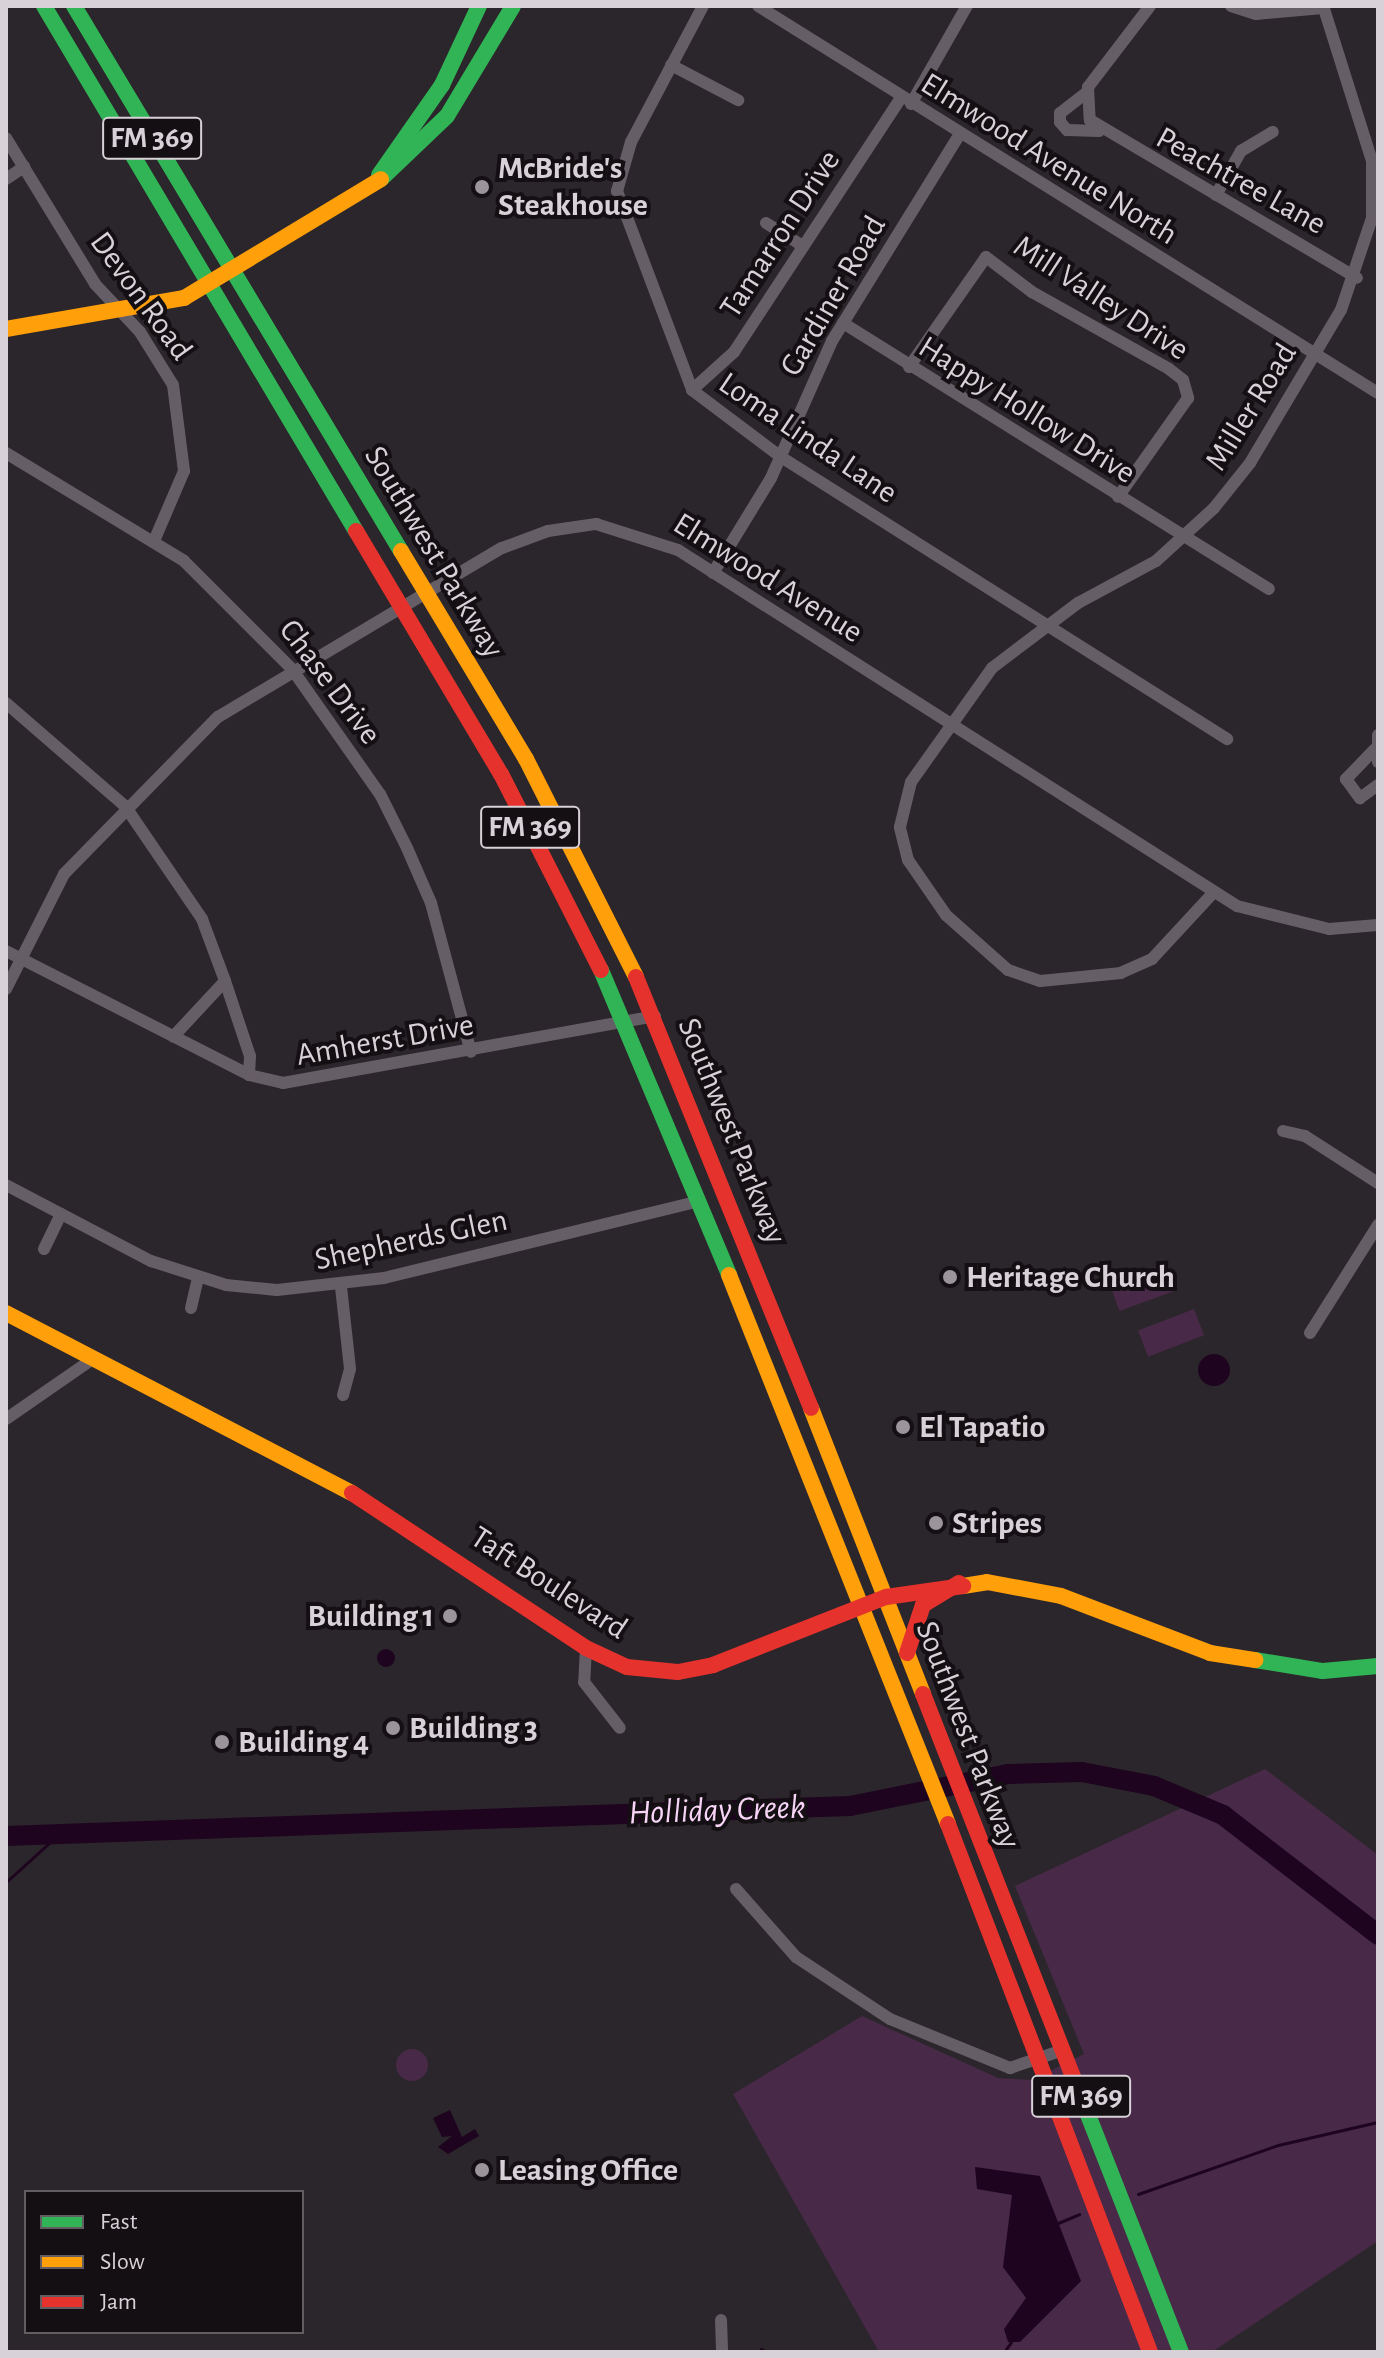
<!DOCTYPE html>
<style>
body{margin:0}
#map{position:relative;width:1384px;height:2358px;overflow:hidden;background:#2b262b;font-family:"Alegreya Sans",sans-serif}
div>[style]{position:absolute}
.green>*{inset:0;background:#482948;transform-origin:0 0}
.round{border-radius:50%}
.water>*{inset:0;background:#1e041f}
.stream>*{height:3px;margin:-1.5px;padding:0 1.5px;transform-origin:1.5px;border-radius:1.5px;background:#1e041f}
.river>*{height:20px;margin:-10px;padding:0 10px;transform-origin:10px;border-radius:10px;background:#1e041f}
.street>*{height:12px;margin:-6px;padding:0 6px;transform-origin:6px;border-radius:6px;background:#665e66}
.fast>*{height:16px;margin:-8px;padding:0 8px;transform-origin:8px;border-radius:8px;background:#30b455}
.slow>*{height:16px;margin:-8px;padding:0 8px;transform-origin:8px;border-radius:8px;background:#ff9f0a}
.jam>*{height:16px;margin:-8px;padding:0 8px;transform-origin:8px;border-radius:8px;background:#e5322d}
.dots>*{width:22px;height:22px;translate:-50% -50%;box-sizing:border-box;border:4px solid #130f13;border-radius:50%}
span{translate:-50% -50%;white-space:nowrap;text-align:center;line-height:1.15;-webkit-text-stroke:8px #130f13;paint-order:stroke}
.shield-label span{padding:2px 6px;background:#130f13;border:2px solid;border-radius:6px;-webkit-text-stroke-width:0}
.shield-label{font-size:30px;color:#d8d1d7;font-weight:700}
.street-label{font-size:32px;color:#d8d1d7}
.poi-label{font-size:32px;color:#d8d1d7;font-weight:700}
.left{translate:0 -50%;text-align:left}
.right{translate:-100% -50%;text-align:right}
.water-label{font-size:34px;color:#f8d5f7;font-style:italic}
.frame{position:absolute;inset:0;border:8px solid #d8d1d7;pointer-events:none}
.legend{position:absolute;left:24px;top:2190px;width:280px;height:144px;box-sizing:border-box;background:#130f13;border:2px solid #625d61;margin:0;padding:10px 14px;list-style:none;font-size:24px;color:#d8d1d7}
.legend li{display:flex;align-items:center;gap:16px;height:40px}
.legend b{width:40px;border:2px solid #625d61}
</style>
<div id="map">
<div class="green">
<div style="left:1164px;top:1264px;width:29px;height:58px;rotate:70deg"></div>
<div style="left:1194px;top:1309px;width:28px;height:60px;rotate:69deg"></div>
<div style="clip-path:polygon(1265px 1769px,1378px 1855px,1378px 2241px,1212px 2352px,879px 2352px,733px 2094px,862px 2016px,998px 2078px,1032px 2080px,1084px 2054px,1015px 1886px)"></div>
<div class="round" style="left:396px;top:2049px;width:32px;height:32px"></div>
</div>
<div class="water">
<div class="round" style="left:1198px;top:1354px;width:32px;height:32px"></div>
<div class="round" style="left:377px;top:1649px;width:18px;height:18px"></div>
<div style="clip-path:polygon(450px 2110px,462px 2137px,475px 2129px,479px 2136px,448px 2154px,438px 2147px,452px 2136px,442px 2137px,433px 2118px)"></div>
<div style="clip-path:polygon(975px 2167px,1040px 2176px,1081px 2281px,1020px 2342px,1008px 2342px,1004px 2329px,1026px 2298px,1003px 2267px,1012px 2195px,977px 2189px)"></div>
</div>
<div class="stream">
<div style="left:6px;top:1882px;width:72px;rotate:-42.2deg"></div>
<div style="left:1138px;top:2194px;width:148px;rotate:-19.3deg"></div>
<div style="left:1278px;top:2145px;width:103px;rotate:-13deg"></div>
<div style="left:1058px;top:2223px;width:23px;rotate:-23deg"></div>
<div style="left:761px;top:2349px;width:7px;rotate:27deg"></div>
<div style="left:882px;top:2352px;width:13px"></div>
<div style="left:1004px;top:2352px;width:12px;rotate:-55deg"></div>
</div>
<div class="river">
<div style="left:6px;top:1836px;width:845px;rotate:-2.04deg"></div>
<div style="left:850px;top:1806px;width:161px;rotate:-11.4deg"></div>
<div style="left:1008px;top:1774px;width:74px;rotate:-1.5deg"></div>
<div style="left:1082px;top:1772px;width:73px;rotate:11deg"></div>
<div style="left:1154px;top:1786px;width:75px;rotate:22.8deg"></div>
<div style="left:1223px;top:1815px;width:196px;rotate:37.7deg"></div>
</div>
<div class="street">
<div style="left:703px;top:6px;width:154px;rotate:117.9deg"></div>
<div style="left:631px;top:142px;width:51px;rotate:105.9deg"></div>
<div style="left:617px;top:191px;width:213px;rotate:69.3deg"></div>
<div style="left:692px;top:390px;width:111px;rotate:37deg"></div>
<div style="left:781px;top:457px;width:528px;rotate:32.3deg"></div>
<div style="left:758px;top:6px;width:731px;rotate:31.97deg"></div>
<div style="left:1150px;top:6px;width:102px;rotate:127.4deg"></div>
<div style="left:1088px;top:87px;width:33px;rotate:87deg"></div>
<div style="left:1090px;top:120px;width:310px;rotate:30.6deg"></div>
<div style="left:1231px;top:6px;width:26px;rotate:18deg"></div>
<div style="left:1256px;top:14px;width:67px;rotate:-5.1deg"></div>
<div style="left:671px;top:65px;width:76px;rotate:27.6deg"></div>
<div style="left:1086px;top:93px;width:33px;rotate:142deg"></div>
<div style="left:1060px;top:113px;width:9px;rotate:90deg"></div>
<div style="left:1060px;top:122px;width:11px;rotate:49deg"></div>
<div style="left:1067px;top:130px;width:32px;rotate:2deg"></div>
<div style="left:911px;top:104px;width:113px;rotate:-60.3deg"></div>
<div style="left:6px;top:138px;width:171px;rotate:58.6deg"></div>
<div style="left:95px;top:284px;width:66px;rotate:46.8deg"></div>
<div style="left:140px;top:332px;width:62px;rotate:58.1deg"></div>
<div style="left:173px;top:385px;width:87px;rotate:82.7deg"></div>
<div style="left:184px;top:471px;width:76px;rotate:113.2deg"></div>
<div style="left:6px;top:179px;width:22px;rotate:-34deg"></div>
<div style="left:1216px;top:195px;width:51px;rotate:-60.4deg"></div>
<div style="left:1241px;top:151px;width:37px;rotate:-31deg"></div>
<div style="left:766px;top:223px;width:44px;rotate:31.9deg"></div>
<div style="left:843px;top:323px;width:502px;rotate:31.98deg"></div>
<div style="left:909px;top:367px;width:134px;rotate:-55deg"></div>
<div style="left:986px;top:257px;width:58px;rotate:37.3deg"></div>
<div style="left:1032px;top:292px;width:157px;rotate:29.3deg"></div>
<div style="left:1169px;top:369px;width:18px;rotate:38deg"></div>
<div style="left:1183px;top:380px;width:19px;rotate:74deg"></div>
<div style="left:1188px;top:398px;width:121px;rotate:125.3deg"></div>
<div style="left:692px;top:390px;width:57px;rotate:-42.1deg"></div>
<div style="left:734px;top:352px;width:304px;rotate:-56.7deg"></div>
<div style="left:6px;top:453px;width:208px;rotate:31.2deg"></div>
<div style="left:184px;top:561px;width:153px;rotate:45deg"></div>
<div style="left:292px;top:669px;width:153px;rotate:54.9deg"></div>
<div style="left:380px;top:794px;width:60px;rotate:63.4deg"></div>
<div style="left:407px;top:848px;width:60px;rotate:66.4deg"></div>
<div style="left:431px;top:903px;width:154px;rotate:75deg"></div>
<div style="left:713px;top:573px;width:111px;rotate:-58.6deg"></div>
<div style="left:771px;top:478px;width:150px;rotate:-66deg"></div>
<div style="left:832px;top:341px;width:243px;rotate:-58.3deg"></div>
<div style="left:6px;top:703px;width:157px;rotate:40.9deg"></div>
<div style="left:125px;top:806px;width:137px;rotate:55.7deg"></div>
<div style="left:202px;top:919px;width:66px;rotate:69.6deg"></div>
<div style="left:225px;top:981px;width:76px;rotate:132.9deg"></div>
<div style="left:1378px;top:735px;width:27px;rotate:90deg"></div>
<div style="left:1375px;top:749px;width:42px;rotate:134deg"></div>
<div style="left:1346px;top:779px;width:24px;rotate:54deg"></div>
<div style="left:1360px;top:798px;width:22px;rotate:-36deg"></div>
<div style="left:1214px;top:892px;width:91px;rotate:132.8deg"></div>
<div style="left:1152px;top:959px;width:34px;rotate:156deg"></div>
<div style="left:1121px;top:973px;width:81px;rotate:174.4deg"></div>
<div style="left:1040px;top:981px;width:34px;rotate:-161deg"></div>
<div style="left:1008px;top:970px;width:83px;rotate:-138.4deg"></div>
<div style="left:946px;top:915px;width:67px;rotate:-124.6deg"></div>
<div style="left:908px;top:860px;width:34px;rotate:-104deg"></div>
<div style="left:900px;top:827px;width:46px;rotate:-76.3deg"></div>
<div style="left:911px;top:782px;width:140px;rotate:-54.6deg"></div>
<div style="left:992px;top:668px;width:108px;rotate:-37.1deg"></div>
<div style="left:1078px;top:603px;width:89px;rotate:-28.3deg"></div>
<div style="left:1156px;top:561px;width:79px;rotate:-42.4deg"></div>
<div style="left:1214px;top:508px;width:58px;rotate:-51.3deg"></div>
<div style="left:1250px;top:463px;width:178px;rotate:-59.3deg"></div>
<div style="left:1341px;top:310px;width:97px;rotate:-71.4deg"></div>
<div style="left:1372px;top:218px;width:57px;rotate:-90deg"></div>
<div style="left:1372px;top:161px;width:163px;rotate:-107.5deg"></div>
<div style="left:6px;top:951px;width:273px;rotate:27deg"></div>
<div style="left:249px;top:1075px;width:35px;rotate:13deg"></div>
<div style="left:283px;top:1083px;width:378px;rotate:-10.2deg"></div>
<div style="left:225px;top:981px;width:79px;rotate:71.6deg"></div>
<div style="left:250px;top:1056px;width:19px;rotate:93deg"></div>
<div style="left:6px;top:989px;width:129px;rotate:-63.2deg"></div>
<div style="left:64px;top:874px;width:220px;rotate:-45.6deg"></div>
<div style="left:218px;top:717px;width:330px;rotate:-30.8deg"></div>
<div style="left:502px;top:548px;width:49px;rotate:-20.3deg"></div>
<div style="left:548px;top:531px;width:49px;rotate:-8.3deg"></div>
<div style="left:596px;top:524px;width:86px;rotate:17.6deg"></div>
<div style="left:678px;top:550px;width:663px;rotate:32.49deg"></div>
<div style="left:1237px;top:906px;width:95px;rotate:14deg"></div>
<div style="left:1329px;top:929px;width:49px;rotate:-4.7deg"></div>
<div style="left:1283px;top:1131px;width:23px;rotate:13deg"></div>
<div style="left:1305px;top:1136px;width:87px;rotate:32.8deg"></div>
<div style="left:6px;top:1185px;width:164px;rotate:27.7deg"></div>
<div style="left:151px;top:1261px;width:79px;rotate:17.7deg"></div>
<div style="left:226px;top:1285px;width:51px;rotate:5.6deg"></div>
<div style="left:277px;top:1290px;width:108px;rotate:-6.4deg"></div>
<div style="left:384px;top:1278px;width:325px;rotate:-13.7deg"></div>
<div style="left:44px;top:1249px;width:39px;rotate:-64deg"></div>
<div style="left:341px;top:1287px;width:82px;rotate:83.7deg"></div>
<div style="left:350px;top:1369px;width:27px;rotate:105deg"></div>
<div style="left:191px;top:1308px;width:31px;rotate:-77deg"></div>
<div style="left:1310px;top:1333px;width:128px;rotate:-57.8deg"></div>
<div style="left:6px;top:1419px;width:107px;rotate:-34.7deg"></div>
<div style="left:586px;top:1648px;width:34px;rotate:93deg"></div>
<div style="left:584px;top:1682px;width:58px;rotate:52deg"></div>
<div style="left:736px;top:1889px;width:91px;rotate:48.6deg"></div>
<div style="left:796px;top:1957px;width:113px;rotate:33.4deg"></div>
<div style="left:890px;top:2019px;width:130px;rotate:22.2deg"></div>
<div style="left:1010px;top:2068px;width:56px;rotate:-18.8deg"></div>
<div style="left:721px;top:2320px;width:32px;rotate:88deg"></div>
</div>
<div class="fast">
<div style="left:44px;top:6px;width:611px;rotate:59.28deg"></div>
<div style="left:74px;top:6px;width:636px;rotate:59.04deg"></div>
<div style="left:379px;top:175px;width:110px;rotate:-55deg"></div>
<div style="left:442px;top:85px;width:87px;rotate:-64.9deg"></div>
<div style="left:381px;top:179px;width:91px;rotate:-43.7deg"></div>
<div style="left:447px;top:116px;width:128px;rotate:-59deg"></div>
<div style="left:601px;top:970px;width:331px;rotate:67.2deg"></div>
<div style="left:1255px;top:1660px;width:69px;rotate:9.2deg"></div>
<div style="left:1323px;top:1671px;width:55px;rotate:-5.2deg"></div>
<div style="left:1074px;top:2079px;width:293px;rotate:68.6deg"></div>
</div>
<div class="slow">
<div style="left:6px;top:329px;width:181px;rotate:-9.9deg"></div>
<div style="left:184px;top:298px;width:230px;rotate:-31.1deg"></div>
<div style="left:401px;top:551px;width:243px;rotate:59deg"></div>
<div style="left:526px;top:759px;width:244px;rotate:63.2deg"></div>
<div style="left:729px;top:1275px;width:591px;rotate:68.25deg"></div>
<div style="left:6px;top:1313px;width:390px;rotate:27.5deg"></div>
<div style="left:811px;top:1408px;width:307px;rotate:68.6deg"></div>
<div style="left:963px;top:1586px;width:24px;rotate:-9deg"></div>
<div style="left:987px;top:1582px;width:75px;rotate:10.7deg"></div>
<div style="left:1061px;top:1596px;width:160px;rotate:20.9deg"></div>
<div style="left:1210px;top:1653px;width:46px;rotate:8.8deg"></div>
</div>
<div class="jam">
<div style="left:356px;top:531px;width:283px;rotate:59.2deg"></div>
<div style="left:501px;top:774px;width:220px;rotate:63deg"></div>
<div style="left:636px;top:977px;width:465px;rotate:67.9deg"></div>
<div style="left:352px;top:1493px;width:281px;rotate:33.5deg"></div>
<div style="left:586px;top:1648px;width:45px;rotate:24.9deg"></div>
<div style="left:627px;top:1667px;width:51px;rotate:5.6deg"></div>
<div style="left:678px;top:1672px;width:36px;rotate:-11deg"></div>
<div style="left:713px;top:1665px;width:186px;rotate:-21.5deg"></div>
<div style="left:886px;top:1597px;width:78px;rotate:-8.1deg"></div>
<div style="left:907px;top:1653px;width:51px;rotate:-71.6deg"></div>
<div style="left:923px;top:1605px;width:42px;rotate:-31.4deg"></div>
<div style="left:923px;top:1694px;width:414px;rotate:68.6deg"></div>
<div style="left:948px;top:1824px;width:565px;rotate:69.06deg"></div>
</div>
<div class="dots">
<div style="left:482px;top:187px;background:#9b959b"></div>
<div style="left:950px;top:1277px;background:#9b959b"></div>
<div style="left:903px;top:1427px;background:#9b959b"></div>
<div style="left:936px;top:1523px;background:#9b959b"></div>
<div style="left:450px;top:1616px;background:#9b959b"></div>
<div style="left:393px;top:1728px;background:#9b959b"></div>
<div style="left:222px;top:1742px;background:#9b959b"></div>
<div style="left:482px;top:2170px;background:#9b959b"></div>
</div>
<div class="shield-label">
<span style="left:152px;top:138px">FM 369</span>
<span style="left:530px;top:827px">FM 369</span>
<span style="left:1081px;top:2096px">FM 369</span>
</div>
<div class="street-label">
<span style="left:1049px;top:159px;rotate:32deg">Elmwood Avenue North</span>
<span style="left:1241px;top:181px;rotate:29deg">Peachtree Lane</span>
<span style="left:780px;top:234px;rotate:-57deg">Tamarron Drive</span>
<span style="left:141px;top:296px;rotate:54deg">Devon Road</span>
<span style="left:833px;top:296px;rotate:-60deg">Gardiner Road</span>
<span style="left:1101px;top:298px;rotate:33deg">Mill Valley Drive</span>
<span style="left:1251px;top:407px;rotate:-58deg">Miller Road</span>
<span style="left:1027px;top:410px;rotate:32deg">Happy Hollow Drive</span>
<span style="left:808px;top:438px;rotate:34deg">Loma Linda Lane</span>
<span style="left:434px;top:552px;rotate:59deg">Southwest Parkway</span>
<span style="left:768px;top:578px;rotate:32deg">Elmwood Avenue</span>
<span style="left:330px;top:682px;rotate:53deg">Chase Drive</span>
<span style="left:385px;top:1040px;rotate:-10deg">Amherst Drive</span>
<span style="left:732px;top:1131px;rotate:68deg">Southwest Parkway</span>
<span style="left:411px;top:1240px;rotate:-12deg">Shepherds Glen</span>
<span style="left:549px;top:1583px;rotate:33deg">Taft Boulevard</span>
<span style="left:968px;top:1735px;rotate:69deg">Southwest Parkway</span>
</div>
<div class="poi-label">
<span class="left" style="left:498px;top:187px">McBride's<br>Steakhouse</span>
<span class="left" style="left:966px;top:1277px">Heritage Church</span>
<span class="left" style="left:919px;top:1427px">El Tapatio</span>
<span class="left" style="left:952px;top:1523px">Stripes</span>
<span class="right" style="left:434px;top:1616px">Building 1</span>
<span class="left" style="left:409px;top:1728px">Building 3</span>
<span class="left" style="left:238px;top:1742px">Building 4</span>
<span class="left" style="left:498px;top:2170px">Leasing Office</span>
</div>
<div class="water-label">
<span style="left:717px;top:1811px;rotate:-2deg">Holliday Creek</span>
</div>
<div class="frame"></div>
<ul class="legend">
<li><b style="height:10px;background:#30b455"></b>Fast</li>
<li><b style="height:10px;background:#ff9f0a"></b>Slow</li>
<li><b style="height:10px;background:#e5322d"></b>Jam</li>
</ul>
</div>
